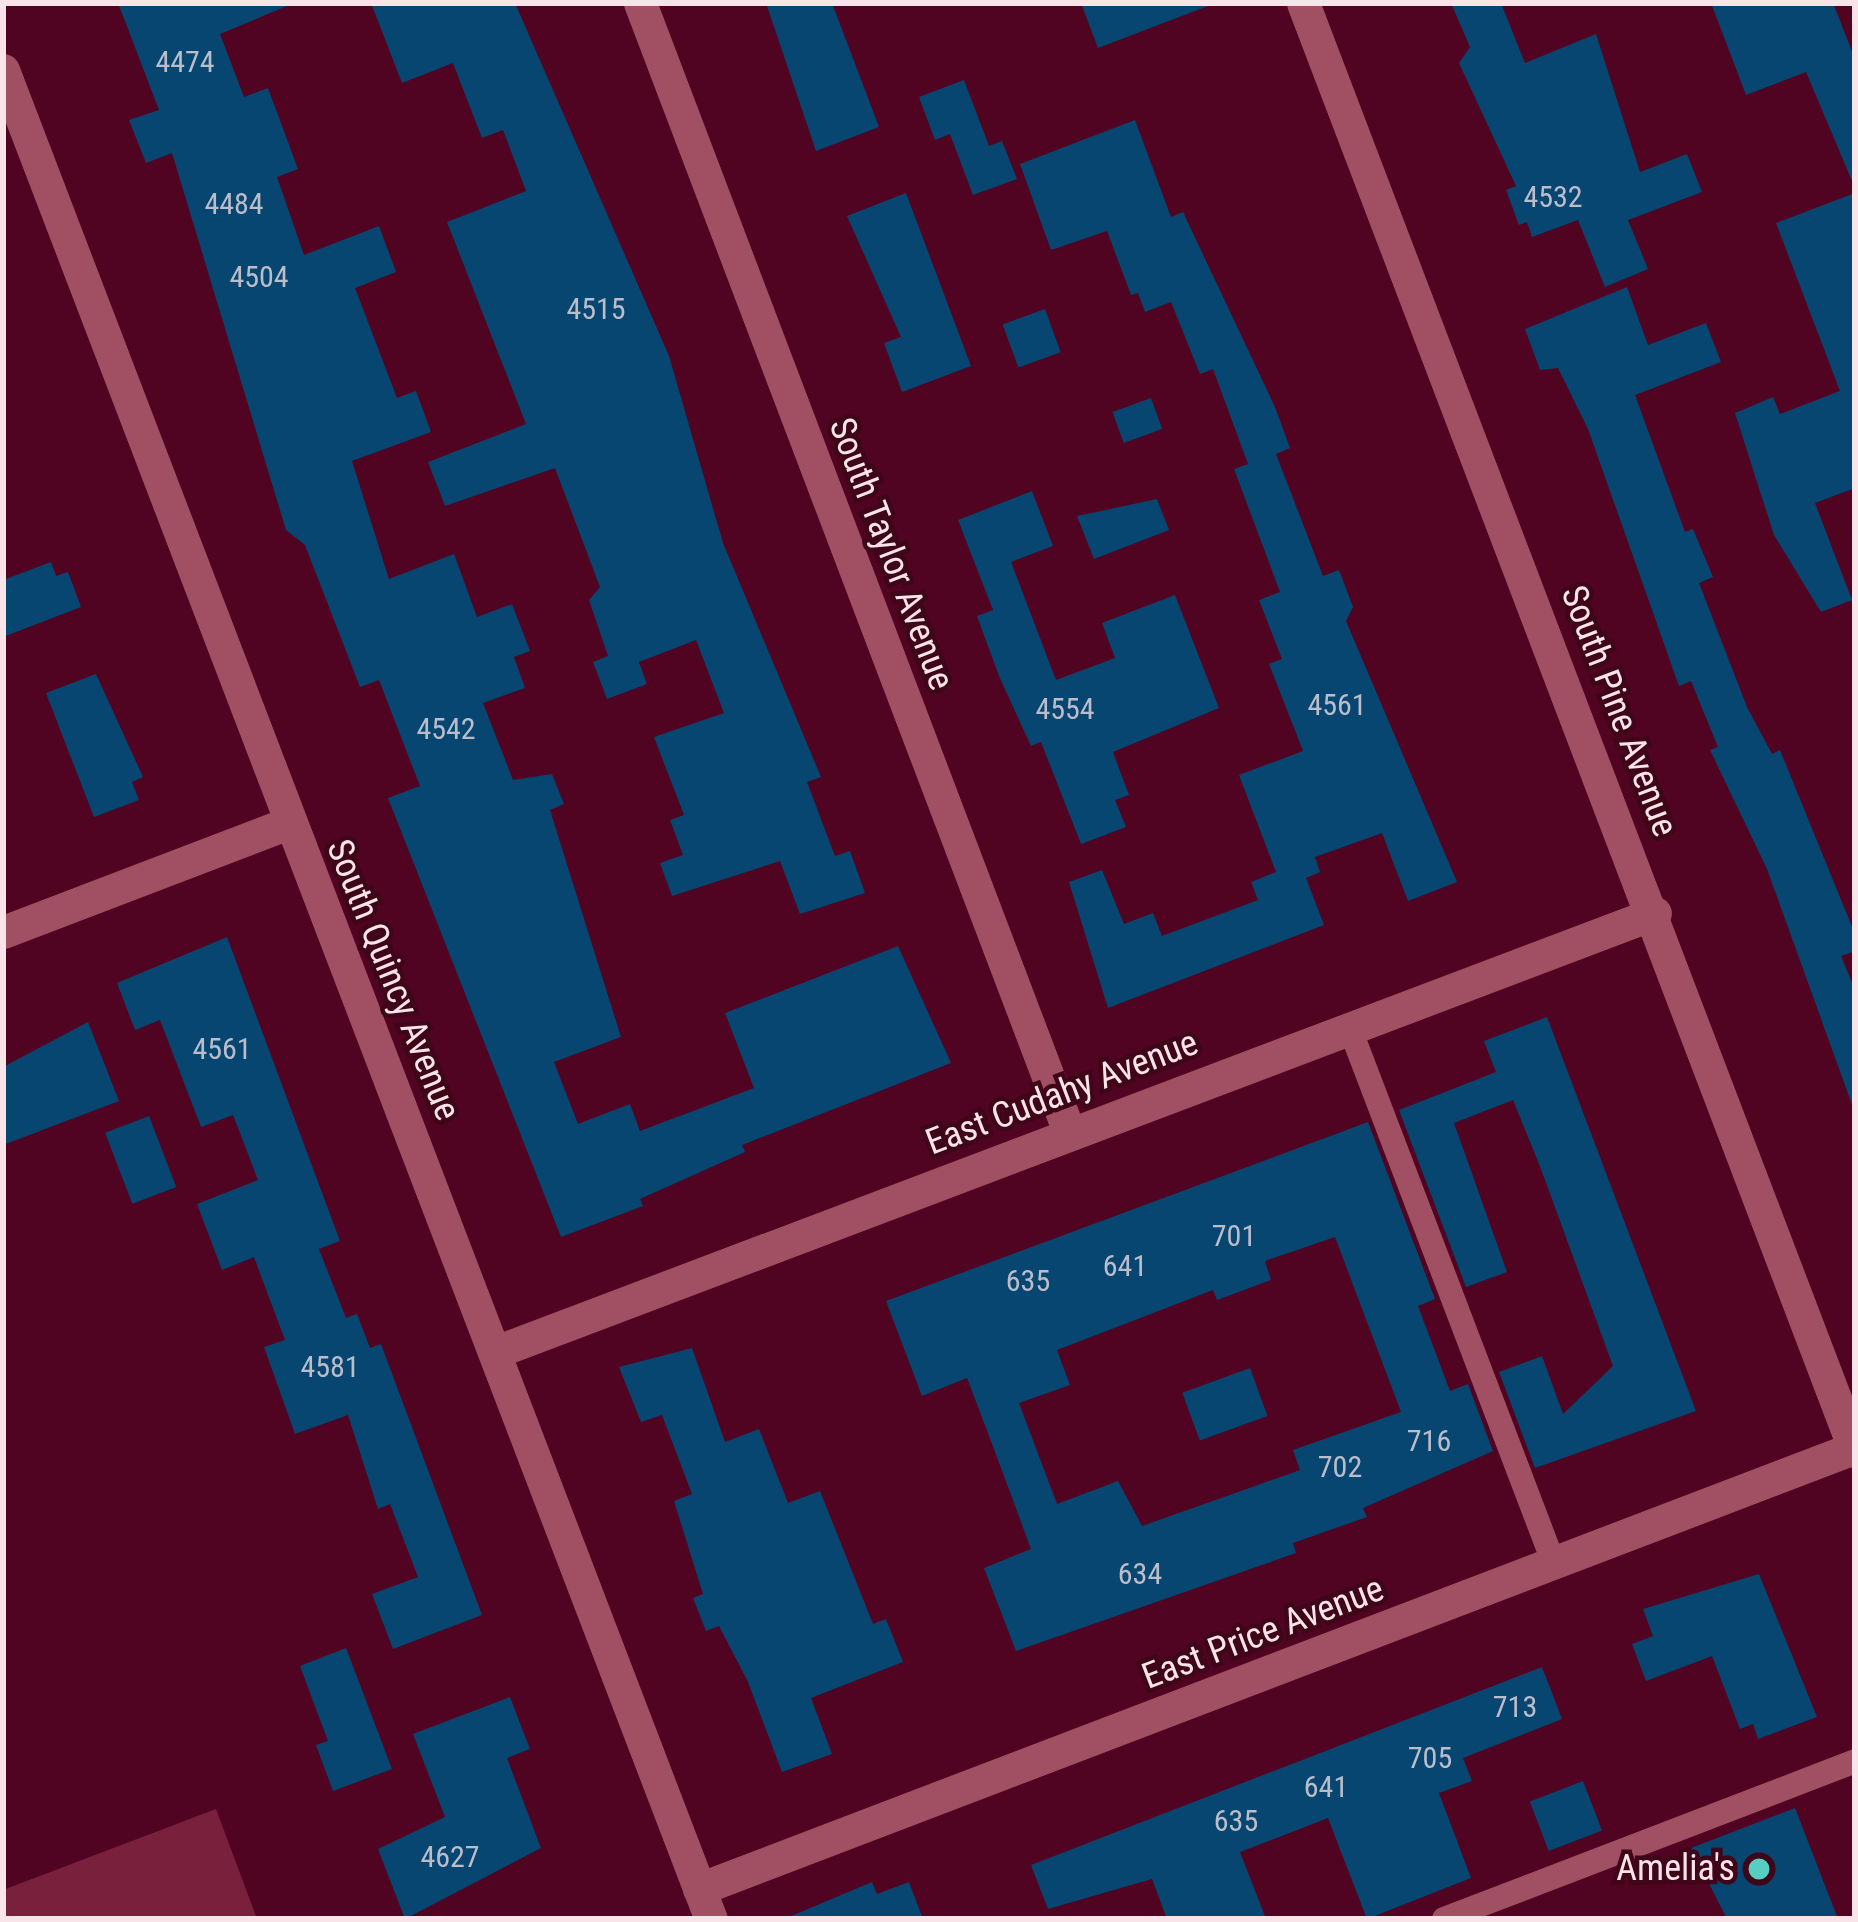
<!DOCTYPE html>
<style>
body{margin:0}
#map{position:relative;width:1858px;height:1922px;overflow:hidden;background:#510421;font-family:"Roboto Condensed",sans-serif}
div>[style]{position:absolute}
.green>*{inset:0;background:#79213c}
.building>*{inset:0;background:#064671;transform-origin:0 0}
.service>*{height:24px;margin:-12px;padding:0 12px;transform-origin:12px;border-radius:12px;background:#a15063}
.minor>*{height:33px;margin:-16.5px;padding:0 16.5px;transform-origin:16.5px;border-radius:16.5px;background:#a15063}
.dots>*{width:33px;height:33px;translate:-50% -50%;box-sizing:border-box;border:6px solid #3f061a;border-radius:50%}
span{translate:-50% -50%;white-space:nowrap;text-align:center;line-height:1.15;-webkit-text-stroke:9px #3f061a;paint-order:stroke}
.number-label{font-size:30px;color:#bcbdcb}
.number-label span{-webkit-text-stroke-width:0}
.street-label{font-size:36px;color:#f9e5e9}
.poi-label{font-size:36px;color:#f9e5e9}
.right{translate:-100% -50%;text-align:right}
.frame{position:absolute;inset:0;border:6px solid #f9e5e9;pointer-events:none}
</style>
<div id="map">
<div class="green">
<div style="clip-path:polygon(216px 1809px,257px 1919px,3px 1919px,3px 1890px)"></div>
</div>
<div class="building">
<div style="clip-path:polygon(118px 3px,294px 3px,220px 34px,244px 97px,268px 88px,298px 169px,277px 177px,304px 255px,379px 226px,396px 272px,355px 288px,397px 398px,416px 391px,431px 432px,352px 461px,389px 579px,454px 554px,477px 617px,512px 604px,530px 651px,514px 657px,525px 688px,483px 703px,513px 780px,552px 774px,564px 804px,550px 810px,621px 1037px,554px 1062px,578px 1124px,630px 1104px,640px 1131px,754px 1088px,725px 1013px,898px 946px,951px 1063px,742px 1145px,745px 1152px,640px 1199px,643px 1206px,561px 1237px,388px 798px,420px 786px,379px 680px,360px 687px,305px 545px,286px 530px,172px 153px,146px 163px,129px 120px,159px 110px)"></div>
<div style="clip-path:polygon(371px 3px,515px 3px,669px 356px,723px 543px,821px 777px,807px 782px,835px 856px,850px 851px,865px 893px,800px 914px,780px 861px,672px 896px,660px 863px,683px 855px,670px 820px,684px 815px,654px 737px,724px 713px,696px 640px,639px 662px,647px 684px,607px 699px,593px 662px,608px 656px,589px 600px,600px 587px,555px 468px,445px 506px,428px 462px,526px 424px,447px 222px,526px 191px,503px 130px,482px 138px,453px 63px,402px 83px)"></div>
<div style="clip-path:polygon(766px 3px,832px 3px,879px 127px,816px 151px)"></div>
<div style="clip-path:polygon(1081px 3px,1207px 3px,1208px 6px,1098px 48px)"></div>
<div style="clip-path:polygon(1451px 3px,1501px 3px,1525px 63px,1596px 34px,1640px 172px,1687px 154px,1702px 192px,1628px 220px,1648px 269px,1605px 287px,1578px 220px,1532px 237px,1527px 222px,1519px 225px,1506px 190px,1516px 186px,1459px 63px,1470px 47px)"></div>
<div style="clip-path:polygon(1711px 3px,1833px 3px,1855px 59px,1855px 188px,1806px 72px,1746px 95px)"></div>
<div style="clip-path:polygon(964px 80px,989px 146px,1002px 141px,1017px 179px,973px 195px,950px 134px,935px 140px,919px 97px)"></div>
<div style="clip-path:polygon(1135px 120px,1171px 217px,1183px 212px,1275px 407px,1290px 448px,1276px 454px,1323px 576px,1339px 570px,1353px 607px,1346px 621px,1457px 882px,1408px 901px,1382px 833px,1315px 857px,1320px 872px,1306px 878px,1324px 925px,1108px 1008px,1069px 882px,1102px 870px,1124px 924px,1153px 913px,1162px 936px,1258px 900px,1251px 882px,1276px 872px,1239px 775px,1303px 751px,1269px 664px,1282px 659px,1259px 600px,1280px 592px,1234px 469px,1248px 464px,1213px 369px,1200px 374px,1171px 302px,1145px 312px,1138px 293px,1131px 295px,1107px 231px,1051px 250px,1020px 164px)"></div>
<div style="clip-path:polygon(906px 193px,971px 366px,902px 392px,884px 343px,901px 337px,847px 216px)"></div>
<div style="clip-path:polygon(1855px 193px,1855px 488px,1815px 503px,1852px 600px,1821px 612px,1774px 535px,1735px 413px,1773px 397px,1780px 414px,1840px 391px,1776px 223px)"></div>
<div style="clip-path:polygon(1627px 287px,1648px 345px,1706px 323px,1721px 362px,1635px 395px,1685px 532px,1693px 529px,1713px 577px,1699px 583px,1747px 707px,1772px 754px,1780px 750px,1855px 934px,1855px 951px,1841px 956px,1855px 990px,1855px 1113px,1767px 869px,1710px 750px,1718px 747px,1691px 681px,1679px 686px,1588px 429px,1558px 368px,1540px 370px,1525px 329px)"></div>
<div style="left:1045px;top:309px;width:46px;height:45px;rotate:70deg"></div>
<div style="left:1151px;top:398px;width:33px;height:41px;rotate:70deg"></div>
<div style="clip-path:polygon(1032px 491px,1053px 546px,1011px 562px,1056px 680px,1115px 658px,1102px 623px,1175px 595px,1219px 708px,1113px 752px,1129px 795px,1115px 800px,1126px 827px,1081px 844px,1041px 742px,1031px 746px,999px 676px,977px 616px,993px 610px,958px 520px)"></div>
<div style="clip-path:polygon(1157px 499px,1169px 530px,1094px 559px,1077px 516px)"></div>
<div style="clip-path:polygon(51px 562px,56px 576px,68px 572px,81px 607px,3px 637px,3px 580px)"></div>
<div style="clip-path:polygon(96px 674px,143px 777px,132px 782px,139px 800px,94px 817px,46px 693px)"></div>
<div style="clip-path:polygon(227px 937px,340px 1241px,319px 1249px,346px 1318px,357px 1314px,370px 1348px,381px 1344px,482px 1615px,393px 1649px,372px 1594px,418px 1577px,390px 1504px,378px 1509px,348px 1415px,295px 1434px,264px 1347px,285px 1340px,254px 1257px,222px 1270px,197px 1204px,258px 1180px,233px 1115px,201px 1127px,160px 1020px,135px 1030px,117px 983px)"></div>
<div style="clip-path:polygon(1547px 1017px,1696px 1411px,1535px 1468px,1499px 1372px,1542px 1356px,1563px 1414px,1613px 1366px,1541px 1169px,1513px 1100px,1454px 1123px,1507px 1272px,1466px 1287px,1399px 1110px,1496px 1072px,1484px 1041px)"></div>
<div style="clip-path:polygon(88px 1022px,119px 1101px,3px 1145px,3px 1067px)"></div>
<div style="left:149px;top:1116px;width:76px;height:47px;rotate:69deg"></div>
<div style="clip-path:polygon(evenodd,1368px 1122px,1435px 1299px,1418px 1306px,1450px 1391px,1468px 1384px,1493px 1451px,1363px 1508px,1367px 1517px,1293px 1543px,1296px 1553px,1016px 1651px,984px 1568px,1031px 1549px,994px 1449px,967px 1378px,922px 1396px,886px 1301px,1368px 1122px,1335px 1237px,1401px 1412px,1293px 1450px,1300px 1470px,1142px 1526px,1118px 1481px,1057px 1504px,1019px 1403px,1070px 1385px,1057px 1350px,1213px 1290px,1217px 1300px,1271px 1280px,1265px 1261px,1335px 1237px)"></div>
<div style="clip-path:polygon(692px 1348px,725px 1442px,759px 1429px,788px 1503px,820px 1491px,873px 1624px,886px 1619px,903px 1662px,811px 1698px,832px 1754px,782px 1772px,748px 1682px,719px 1626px,706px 1631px,693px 1598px,703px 1594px,674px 1501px,692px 1494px,662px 1415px,641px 1422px,619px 1367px)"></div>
<div style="left:1250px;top:1368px;width:51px;height:72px;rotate:70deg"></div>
<div style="clip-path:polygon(1759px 1574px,1817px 1717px,1758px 1739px,1753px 1724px,1740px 1729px,1712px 1656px,1646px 1681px,1632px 1644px,1653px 1636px,1643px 1609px)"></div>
<div style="clip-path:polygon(346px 1648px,392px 1769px,333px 1791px,316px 1745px,328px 1741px,300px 1666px)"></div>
<div style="clip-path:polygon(1542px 1667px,1562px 1719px,1463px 1758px,1472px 1781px,1439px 1793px,1471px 1878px,1367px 1919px,1328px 1818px,1240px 1852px,1266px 1919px,1167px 1919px,1152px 1879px,1048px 1909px,1031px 1865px)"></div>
<div style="clip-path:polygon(510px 1697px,530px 1749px,507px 1758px,541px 1848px,405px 1919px,378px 1849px,445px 1817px,413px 1734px)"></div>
<div style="left:1583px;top:1781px;width:53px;height:57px;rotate:69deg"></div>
<div style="clip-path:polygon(1795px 1808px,1838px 1919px,1727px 1919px,1691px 1848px)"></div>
<div style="clip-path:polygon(872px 1882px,877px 1894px,909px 1882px,923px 1919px,784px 1919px)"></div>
</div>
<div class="service">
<div style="left:1349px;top:1026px;width:576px;rotate:69.14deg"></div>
<div style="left:1444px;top:1919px;width:440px;rotate:-21deg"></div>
</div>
<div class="minor">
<div style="left:640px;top:3px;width:1208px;rotate:69.19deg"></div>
<div style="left:1303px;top:3px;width:1550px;rotate:69.13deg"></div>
<div style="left:3px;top:70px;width:1980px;rotate:69.05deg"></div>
<div style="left:3px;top:932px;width:306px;rotate:-20.9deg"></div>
<div style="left:498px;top:1351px;width:1237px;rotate:-20.73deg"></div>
<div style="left:699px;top:1889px;width:1236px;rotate:-20.9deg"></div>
</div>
<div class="dots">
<div style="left:1759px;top:1869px;background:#57cec2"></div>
</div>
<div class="number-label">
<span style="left:185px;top:62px">4474</span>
<span style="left:1553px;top:197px">4532</span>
<span style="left:234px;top:204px">4484</span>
<span style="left:259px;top:277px">4504</span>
<span style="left:596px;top:309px">4515</span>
<span style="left:1337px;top:705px">4561</span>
<span style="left:1065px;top:709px">4554</span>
<span style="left:446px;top:729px">4542</span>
<span style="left:222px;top:1049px">4561</span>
<span style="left:1234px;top:1236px">701</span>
<span style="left:1125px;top:1266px">641</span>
<span style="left:1028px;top:1281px">635</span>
<span style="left:330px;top:1367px">4581</span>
<span style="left:1429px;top:1441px">716</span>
<span style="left:1340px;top:1467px">702</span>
<span style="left:1140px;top:1574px">634</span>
<span style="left:1515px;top:1707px">713</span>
<span style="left:1430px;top:1758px">705</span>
<span style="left:1326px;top:1787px">641</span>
<span style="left:1236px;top:1821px">635</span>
<span style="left:450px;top:1857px">4627</span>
</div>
<div class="street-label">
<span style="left:891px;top:554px;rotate:69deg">South Taylor Avenue</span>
<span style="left:1619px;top:711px;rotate:69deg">South Pine Avenue</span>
<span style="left:393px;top:980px;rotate:68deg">South Quincy Avenue</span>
<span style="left:1062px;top:1093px;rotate:-21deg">East Cudahy Avenue</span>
<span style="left:1263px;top:1633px;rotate:-21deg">East Price Avenue</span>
</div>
<div class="poi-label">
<span class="right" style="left:1735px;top:1869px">Amelia's</span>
</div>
<div class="frame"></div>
</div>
